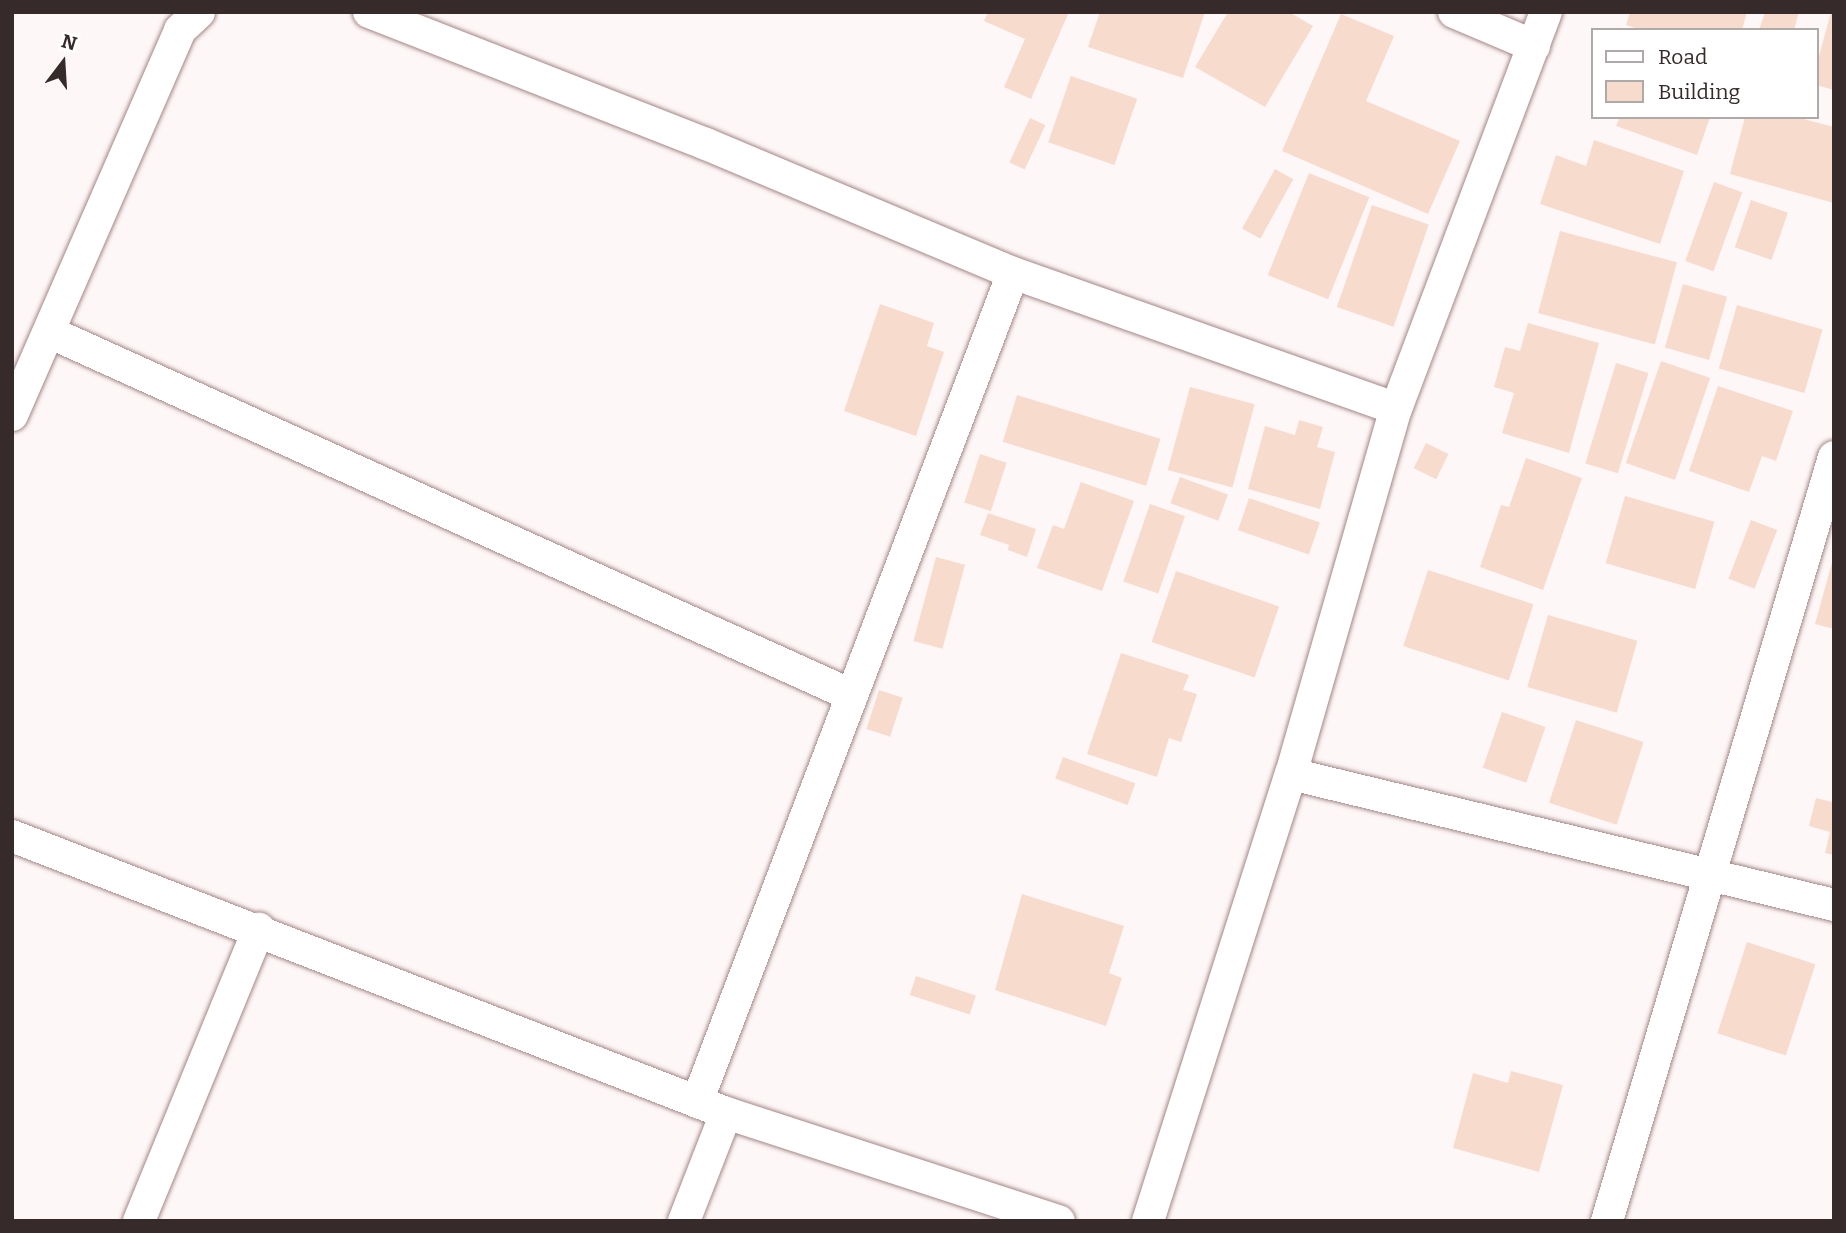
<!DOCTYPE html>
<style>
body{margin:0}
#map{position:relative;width:1846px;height:1233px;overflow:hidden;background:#fef7f7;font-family:Bitter,serif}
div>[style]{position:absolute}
.building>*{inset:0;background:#f7dbcd;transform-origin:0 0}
.roads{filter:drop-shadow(0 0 2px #a48686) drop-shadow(0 0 2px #a48686)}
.minor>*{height:32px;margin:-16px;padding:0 16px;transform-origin:16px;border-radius:16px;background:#fff}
span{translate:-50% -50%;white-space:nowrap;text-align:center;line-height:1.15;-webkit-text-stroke:5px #fff;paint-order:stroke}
.frame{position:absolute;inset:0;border:14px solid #362a2a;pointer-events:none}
.legend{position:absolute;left:1591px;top:28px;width:228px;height:91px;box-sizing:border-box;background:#fff;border:2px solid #afaaaa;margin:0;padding:9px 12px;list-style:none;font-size:21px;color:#362a2a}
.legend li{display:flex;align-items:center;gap:14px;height:35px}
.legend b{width:35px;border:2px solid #afaaaa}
.north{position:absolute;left:28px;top:28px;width:70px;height:70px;-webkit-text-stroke:5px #fff;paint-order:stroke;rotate:17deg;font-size:19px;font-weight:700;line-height:28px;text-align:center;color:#362a2a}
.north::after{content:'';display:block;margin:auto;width:24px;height:32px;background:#362a2a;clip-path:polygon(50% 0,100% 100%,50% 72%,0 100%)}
</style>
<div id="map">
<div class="building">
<div style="clip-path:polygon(988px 12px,1069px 12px,1031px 99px,1004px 87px,1025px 39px,984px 21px)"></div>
<div style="clip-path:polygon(1100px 12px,1205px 12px,1183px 78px,1088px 47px)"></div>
<div style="clip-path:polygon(1228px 12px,1289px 12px,1313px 26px,1265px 107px,1195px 67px)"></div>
<div style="clip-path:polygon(1630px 12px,1747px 12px,1742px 30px,1641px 30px,1626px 25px)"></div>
<div style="clip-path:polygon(1765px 12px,1799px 12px,1794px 30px,1759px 30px)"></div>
<div style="clip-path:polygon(1831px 12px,1834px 12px,1834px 90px,1816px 85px,1816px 67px)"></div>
<div style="clip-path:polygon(1341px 14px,1394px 36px,1366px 101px,1460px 141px,1428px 214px,1282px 151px)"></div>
<div style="left:1071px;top:76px;width:70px;height:70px;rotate:19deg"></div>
<div style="clip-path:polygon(1620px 117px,1710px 117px,1697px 155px,1616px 126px)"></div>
<div style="clip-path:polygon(1745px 117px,1796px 117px,1834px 127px,1834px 203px,1730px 174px)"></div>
<div style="left:1030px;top:118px;width:17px;height:49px;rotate:25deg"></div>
<div style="clip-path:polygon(1594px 140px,1684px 171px,1660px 244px,1540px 204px,1556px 155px,1586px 166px)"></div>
<div style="left:1275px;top:169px;width:21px;height:68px;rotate:29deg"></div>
<div style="left:1309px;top:173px;width:65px;height:110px;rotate:22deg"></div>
<div style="left:1714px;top:182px;width:30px;height:84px;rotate:20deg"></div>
<div style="left:1751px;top:200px;width:39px;height:50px;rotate:19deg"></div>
<div style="left:1372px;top:205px;width:60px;height:108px;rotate:19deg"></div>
<div style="left:1560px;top:231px;width:121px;height:85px;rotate:15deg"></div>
<div style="left:1683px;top:284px;width:46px;height:66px;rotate:16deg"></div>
<div style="clip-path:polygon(880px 304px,934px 323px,927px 346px,944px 352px,916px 436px,844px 411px)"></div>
<div style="left:1737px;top:305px;width:89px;height:66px;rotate:16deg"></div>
<div style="clip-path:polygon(1528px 323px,1599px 343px,1569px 453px,1502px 433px,1514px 393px,1494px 387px,1505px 347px,1520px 351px)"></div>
<div style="left:1661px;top:361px;width:52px;height:108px;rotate:19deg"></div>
<div style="left:1616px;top:363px;width:34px;height:105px;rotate:17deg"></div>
<div style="clip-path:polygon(1718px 386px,1793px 411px,1776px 461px,1762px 456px,1749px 492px,1689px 471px)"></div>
<div style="left:1190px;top:387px;width:67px;height:86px;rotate:15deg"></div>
<div style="left:1017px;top:395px;width:150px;height:49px;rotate:17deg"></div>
<div style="clip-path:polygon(1299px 420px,1323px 427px,1317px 447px,1335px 452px,1320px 509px,1248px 489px,1265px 426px,1295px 435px)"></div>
<div style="left:1426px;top:443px;width:25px;height:28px;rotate:26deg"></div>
<div style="left:980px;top:454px;width:28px;height:51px;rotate:18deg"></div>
<div style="clip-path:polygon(1526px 458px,1582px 478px,1543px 590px,1480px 567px,1501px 505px,1509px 507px)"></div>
<div style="left:1180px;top:477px;width:51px;height:28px;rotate:20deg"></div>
<div style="clip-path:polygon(1081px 482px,1134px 501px,1102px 591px,1037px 568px,1053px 525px,1064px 529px)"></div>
<div style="left:1625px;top:496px;width:93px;height:70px;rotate:16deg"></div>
<div style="left:1249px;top:498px;width:75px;height:34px;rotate:19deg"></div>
<div style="left:1150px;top:504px;width:37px;height:82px;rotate:19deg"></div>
<div style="clip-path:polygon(988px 513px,1036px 529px,1027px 557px,1008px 550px,1009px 545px,980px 535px)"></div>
<div style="left:1751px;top:520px;width:28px;height:63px;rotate:21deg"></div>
<div style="left:936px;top:557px;width:30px;height:87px;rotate:15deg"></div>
<div style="clip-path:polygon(1833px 559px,1834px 560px,1834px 629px,1815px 624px)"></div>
<div style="left:1428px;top:570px;width:111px;height:80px;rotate:18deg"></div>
<div style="left:1176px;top:571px;width:109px;height:75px;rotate:19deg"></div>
<div style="left:1548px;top:615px;width:93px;height:75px;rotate:16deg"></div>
<div style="clip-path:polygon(1121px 653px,1189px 675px,1183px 690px,1197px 694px,1181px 742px,1169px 738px,1157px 777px,1087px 754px)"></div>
<div style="left:879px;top:690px;width:25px;height:41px;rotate:18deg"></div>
<div style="left:1502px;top:712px;width:46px;height:59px;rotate:19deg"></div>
<div style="left:1576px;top:720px;width:71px;height:87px;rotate:18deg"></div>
<div style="left:1063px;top:757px;width:77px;height:23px;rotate:20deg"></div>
<div style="clip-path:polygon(1833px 797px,1834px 797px,1834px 855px,1825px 853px,1830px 832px,1809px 826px,1816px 798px,1832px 802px)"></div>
<div style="clip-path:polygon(1022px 894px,1124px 926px,1109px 973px,1122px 978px,1106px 1026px,995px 990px)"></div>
<div style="left:1747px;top:942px;width:72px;height:96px;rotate:18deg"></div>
<div style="left:916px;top:976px;width:63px;height:20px;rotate:18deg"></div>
<div style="clip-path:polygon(1511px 1071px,1563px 1085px,1539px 1172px,1453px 1148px,1473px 1073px,1508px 1083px)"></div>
</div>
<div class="roads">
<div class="minor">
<div style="left:369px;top:12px;width:362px;rotate:21.4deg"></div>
<div style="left:706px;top:144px;width:333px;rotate:22.8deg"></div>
<div style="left:1013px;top:273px;width:406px;rotate:19.5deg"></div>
<div style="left:1454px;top:12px;width:87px;rotate:23deg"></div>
<div style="left:49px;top:332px;width:880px;rotate:24.35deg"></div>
<div style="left:12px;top:415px;width:420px;rotate:-66.4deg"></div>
<div style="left:180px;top:30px;width:26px;rotate:-43deg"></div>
<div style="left:1291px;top:774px;width:559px;rotate:13.56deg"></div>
<div style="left:12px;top:836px;width:766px;rotate:21.2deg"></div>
<div style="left:726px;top:1113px;width:350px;rotate:18deg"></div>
<div style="left:697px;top:1102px;width:887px;rotate:-69.13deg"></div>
<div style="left:139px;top:1221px;width:316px;rotate:-67.7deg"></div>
<div style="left:684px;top:1221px;width:116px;rotate:-68.7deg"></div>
<div style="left:1148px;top:1221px;width:469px;rotate:-72.3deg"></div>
<div style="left:1291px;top:774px;width:380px;rotate:-74deg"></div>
<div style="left:1396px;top:409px;width:424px;rotate:-69.3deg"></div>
<div style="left:1607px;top:1221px;width:797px;rotate:-73.45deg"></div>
</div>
</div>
<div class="frame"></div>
<ul class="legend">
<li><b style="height:9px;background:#fff"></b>Road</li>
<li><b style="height:19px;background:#f7dbcd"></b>Building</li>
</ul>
<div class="north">N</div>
</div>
